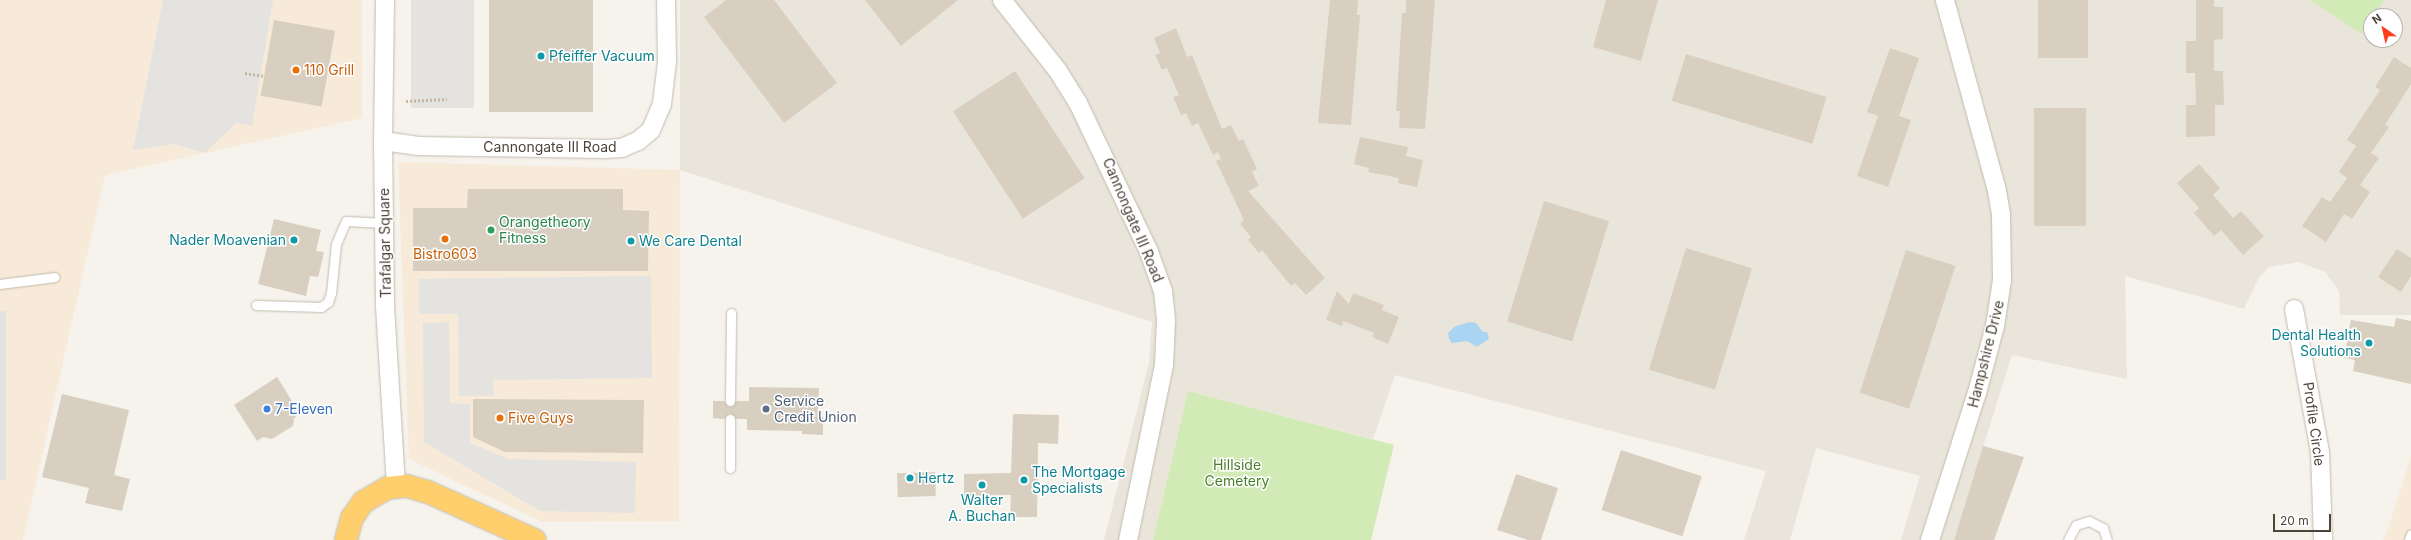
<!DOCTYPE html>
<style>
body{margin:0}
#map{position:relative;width:2411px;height:540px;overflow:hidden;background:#f6f3ec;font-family:Inter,sans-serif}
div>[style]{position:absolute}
.residential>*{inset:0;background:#eae5da}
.commercial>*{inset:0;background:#f7ead8}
.green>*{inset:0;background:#d2eab5}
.parking>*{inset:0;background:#e5e3e0;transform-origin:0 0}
.water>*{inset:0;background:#a9d4f2}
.building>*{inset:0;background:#d8cfc1;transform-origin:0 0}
.path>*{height:2.5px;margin-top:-1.25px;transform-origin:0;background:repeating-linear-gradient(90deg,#c4b79f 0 2px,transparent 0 4px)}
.roads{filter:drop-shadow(0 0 1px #c2bbae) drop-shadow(0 0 1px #c2bbae)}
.lane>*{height:9px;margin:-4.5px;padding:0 4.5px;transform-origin:4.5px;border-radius:4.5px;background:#fff}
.street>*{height:18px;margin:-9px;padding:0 9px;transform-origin:9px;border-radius:9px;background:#fff}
.highway>*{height:22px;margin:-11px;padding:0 11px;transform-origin:11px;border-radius:11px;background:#ffcf6e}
.dots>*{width:11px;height:11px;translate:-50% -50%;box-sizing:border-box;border:2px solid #fff;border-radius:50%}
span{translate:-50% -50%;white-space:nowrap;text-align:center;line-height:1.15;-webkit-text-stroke:3px #fff;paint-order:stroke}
.culture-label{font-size:14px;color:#0d838f}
.left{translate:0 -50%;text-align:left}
.right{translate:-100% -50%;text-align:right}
.food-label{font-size:14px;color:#c56008}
.street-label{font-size:14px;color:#4b4439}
.leisure-label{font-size:14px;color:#27864d}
.service-label{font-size:14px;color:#4e5e75}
.shop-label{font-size:14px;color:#366cbe}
.park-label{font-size:14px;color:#4a7f2a}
.north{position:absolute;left:2363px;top:8px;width:40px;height:40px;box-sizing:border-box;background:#fff;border:1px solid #b7b4b0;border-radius:50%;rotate:326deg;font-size:11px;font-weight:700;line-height:16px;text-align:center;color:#4b4439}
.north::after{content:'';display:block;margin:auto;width:14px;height:18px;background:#fc3f1d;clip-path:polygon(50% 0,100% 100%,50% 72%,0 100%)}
.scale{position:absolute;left:2273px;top:514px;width:58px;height:18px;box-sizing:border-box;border:2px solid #4b4439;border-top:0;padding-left:5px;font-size:12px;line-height:14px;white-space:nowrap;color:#4b4439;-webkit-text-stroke:3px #fff;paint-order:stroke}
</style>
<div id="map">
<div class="residential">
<div style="clip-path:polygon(evenodd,680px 0,2411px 0,2411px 315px,2340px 315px,2339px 291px,2325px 272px,2299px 262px,2269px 267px,2259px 277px,2244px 309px,2125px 276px,2127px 379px,2012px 355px,1954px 540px,1901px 540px,1920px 476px,1816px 448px,1790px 540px,1744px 540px,1766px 471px,1395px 375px,1373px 439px,1188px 391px,1153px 540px,1104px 540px,1149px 363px,1152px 322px,680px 170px,680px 0,2371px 16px,2395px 16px,2395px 40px,2371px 40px,2371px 16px)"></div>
</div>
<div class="commercial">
<div style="clip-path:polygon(0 0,362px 0,362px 118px,105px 175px,23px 540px,0 540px)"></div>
<div style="clip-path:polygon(398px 162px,680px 170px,679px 521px,542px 522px,409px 459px)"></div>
<div style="clip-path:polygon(2411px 456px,2411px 540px,2383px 540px,2387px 532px)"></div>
</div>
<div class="green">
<div style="clip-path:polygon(2310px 0,2384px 0,2374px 16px,2371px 16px,2362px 34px)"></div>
<div style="clip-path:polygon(1188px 391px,1394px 445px,1371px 540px,1153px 540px)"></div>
</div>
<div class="parking">
<div style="clip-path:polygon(163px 0,273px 0,252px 126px,236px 123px,205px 153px,174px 144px,133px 150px)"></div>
<div style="left:411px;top:0;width:63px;height:108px"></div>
<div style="clip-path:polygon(651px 276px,652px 378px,493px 380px,494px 396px,459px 396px,458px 314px,419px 314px,419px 279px)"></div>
<div style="left:0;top:311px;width:6px;height:169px"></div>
<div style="clip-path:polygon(449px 322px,450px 403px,470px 404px,470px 443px,509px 459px,636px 462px,635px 513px,540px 511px,424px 442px,423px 323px)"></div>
</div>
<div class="water">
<div style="clip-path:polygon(1469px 322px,1476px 323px,1483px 332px,1487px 332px,1489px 339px,1477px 347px,1467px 341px,1452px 343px,1449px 339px,1448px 333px,1454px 327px)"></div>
</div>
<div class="building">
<div style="left:489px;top:0;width:104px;height:112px"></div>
<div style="clip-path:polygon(726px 0,774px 0,837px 83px,784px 123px,704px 17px)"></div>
<div style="clip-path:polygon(865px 0,958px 0,901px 46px)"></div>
<div style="clip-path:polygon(1330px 0,1358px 0,1357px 15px,1360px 15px,1351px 125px,1318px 123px)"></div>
<div style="clip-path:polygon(1406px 0,1435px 0,1425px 129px,1399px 128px,1400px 111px,1396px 111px,1402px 13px,1406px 13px)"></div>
<div style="clip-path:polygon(1606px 0,1658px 0,1641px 61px,1593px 47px)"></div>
<div style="left:2038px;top:0;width:50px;height:58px"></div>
<div style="clip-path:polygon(2196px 0,2214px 0,2214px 7px,2223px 7px,2223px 39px,2214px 40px,2214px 71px,2223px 71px,2224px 105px,2215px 105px,2215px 136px,2186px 137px,2186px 105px,2196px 105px,2195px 73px,2186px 73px,2186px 41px,2196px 41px)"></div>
<div style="left:274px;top:20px;width:62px;height:77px;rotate:10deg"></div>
<div style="clip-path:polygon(1176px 28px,1187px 57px,1192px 55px,1222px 129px,1231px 125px,1239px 141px,1243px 139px,1257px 169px,1252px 172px,1259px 186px,1248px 191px,1325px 278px,1306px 295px,1295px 283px,1291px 286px,1262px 250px,1259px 253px,1248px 240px,1251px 237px,1240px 224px,1244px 220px,1216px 161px,1220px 159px,1222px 162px,1218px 152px,1213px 155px,1198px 123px,1192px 126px,1186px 113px,1181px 115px,1173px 97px,1179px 95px,1167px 68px,1162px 70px,1155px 55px,1160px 53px,1154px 38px)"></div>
<div style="clip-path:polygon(1890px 48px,1919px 58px,1899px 116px,1911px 120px,1888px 187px,1857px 176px,1878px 116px,1867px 112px)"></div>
<div style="left:1686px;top:54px;width:147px;height:49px;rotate:17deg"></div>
<div style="clip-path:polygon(2394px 57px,2411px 68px,2411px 84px,2385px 125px,2389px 127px,2371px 153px,2379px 158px,2360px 185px,2370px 192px,2352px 219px,2344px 214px,2326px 242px,2302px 226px,2322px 197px,2330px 202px,2347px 178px,2339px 172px,2356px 146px,2347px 140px,2380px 90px,2375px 87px)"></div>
<div style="left:1015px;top:71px;width:128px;height:74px;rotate:57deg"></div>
<div style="left:2034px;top:108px;width:52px;height:118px"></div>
<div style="clip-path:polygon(1360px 137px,1408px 147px,1406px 156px,1423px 160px,1417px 187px,1398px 183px,1399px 178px,1368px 172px,1369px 168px,1354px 164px)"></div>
<div style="clip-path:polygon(2199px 164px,2220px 188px,2213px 195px,2233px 218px,2241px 211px,2264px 236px,2243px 255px,2221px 230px,2214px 236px,2194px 213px,2199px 208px,2177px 183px)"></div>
<div style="clip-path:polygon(468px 189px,623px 189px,623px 210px,649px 211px,648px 271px,413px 271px,413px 208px,467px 208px)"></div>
<div style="left:1544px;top:201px;width:68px;height:126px;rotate:17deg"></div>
<div style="clip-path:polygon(274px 219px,321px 230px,316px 251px,324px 252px,321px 266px,318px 277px,310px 276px,306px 296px,258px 284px)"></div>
<div style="left:1686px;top:248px;width:69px;height:127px;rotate:17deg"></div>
<div style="clip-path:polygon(2397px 249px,2411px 258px,2411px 276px,2401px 292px,2378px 277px)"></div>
<div style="left:1906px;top:250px;width:52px;height:150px;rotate:18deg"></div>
<div style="clip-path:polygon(1337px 291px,1349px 304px,1353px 293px,1384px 305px,1382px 310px,1399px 317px,1388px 344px,1372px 337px,1374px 333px,1343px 321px,1342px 326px,1326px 320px)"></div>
<div style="clip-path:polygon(2396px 318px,2411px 321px,2411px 384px,2353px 371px,2355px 360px,2344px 358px,2351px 320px,2394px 327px)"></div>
<div style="clip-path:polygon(277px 377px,300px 414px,294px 418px,293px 426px,272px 439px,263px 437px,257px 441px,234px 405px)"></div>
<div style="clip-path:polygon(749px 387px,819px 388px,818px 416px,823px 417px,823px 435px,802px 434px,802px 431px,747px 430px,747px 419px,736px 419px,730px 413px,724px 419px,713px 418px,713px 401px,724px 401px,730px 407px,736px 401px,749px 401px)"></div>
<div style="clip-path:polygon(62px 394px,129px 410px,114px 475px,130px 479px,122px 511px,85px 503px,89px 488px,42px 477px)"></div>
<div style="clip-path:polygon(473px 399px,644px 400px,643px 453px,505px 452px,473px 437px)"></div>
<div style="clip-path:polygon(1013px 414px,1059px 415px,1058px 444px,1038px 443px,1037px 517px,1010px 517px,1011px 495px,964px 496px,964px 474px,1011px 473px)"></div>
<div style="clip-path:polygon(1983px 446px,2024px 457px,1994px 540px,1954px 540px)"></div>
<div style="left:1621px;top:450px;width:85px;height:63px;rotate:18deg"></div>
<div style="left:935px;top:472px;width:24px;height:38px;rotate:88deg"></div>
<div style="clip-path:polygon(1516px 474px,1558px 488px,1541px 540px,1528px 540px,1497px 530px)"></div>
</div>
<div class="path">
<div style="left:245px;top:73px;width:18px;rotate:9deg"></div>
<div style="left:406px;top:101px;width:41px;rotate:-2.8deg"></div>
</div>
<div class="roads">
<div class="lane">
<div style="left:0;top:284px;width:55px;rotate:-7.3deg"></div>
<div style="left:256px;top:305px;width:65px;rotate:1.8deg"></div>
<div style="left:321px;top:307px;width:9px;rotate:-36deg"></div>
<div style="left:328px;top:302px;width:9px;rotate:-72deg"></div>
<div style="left:331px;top:293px;width:49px;rotate:-84.2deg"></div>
<div style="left:336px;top:244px;width:25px;rotate:-67deg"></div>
<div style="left:346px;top:221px;width:38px;rotate:3deg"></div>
<div style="left:730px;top:401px;width:88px;rotate:-89.3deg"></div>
<div style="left:730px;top:468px;width:49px;rotate:-90deg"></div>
<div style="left:2068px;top:540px;width:17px;rotate:-62deg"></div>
<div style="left:2076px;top:525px;width:14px;rotate:-17deg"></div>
<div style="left:2089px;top:521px;width:16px;rotate:27deg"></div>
<div style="left:2103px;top:528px;width:13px;rotate:72deg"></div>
<div style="left:2409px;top:540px;width:6px;rotate:-72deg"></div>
</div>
<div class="street">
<div style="left:385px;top:0;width:141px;rotate:90.8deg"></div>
<div style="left:383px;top:141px;width:165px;rotate:89.3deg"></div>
<div style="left:385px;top:306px;width:180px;rotate:86.5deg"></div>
<div style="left:1002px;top:0;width:90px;rotate:51.7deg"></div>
<div style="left:1058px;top:71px;width:38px;rotate:58deg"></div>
<div style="left:1078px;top:103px;width:165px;rotate:64.5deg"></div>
<div style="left:1149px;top:252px;width:41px;rotate:70.3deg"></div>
<div style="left:1163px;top:291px;width:30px;rotate:84deg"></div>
<div style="left:1166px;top:321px;width:44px;rotate:92.6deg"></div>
<div style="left:1164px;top:365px;width:179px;rotate:101.6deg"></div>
<div style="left:383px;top:141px;width:34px;rotate:8deg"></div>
<div style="left:417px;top:146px;width:188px;rotate:0.9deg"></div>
<div style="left:605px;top:149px;width:17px;rotate:-3deg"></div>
<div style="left:622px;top:148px;width:17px;rotate:-24deg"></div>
<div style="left:638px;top:141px;width:17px;rotate:-40deg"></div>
<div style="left:651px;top:130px;width:28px;rotate:-67deg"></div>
<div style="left:662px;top:104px;width:42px;rotate:-83.2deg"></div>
<div style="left:667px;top:62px;width:62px;rotate:-90.9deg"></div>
<div style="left:2294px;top:309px;width:145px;rotate:79.7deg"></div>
<div style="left:2320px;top:452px;width:88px;rotate:88deg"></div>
<div style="left:1930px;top:540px;width:154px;rotate:-72.3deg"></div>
<div style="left:1977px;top:393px;width:69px;rotate:-75deg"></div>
<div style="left:1995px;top:326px;width:47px;rotate:-81.3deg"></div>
<div style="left:2002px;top:280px;width:66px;rotate:-90.9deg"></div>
<div style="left:2001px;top:214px;width:27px;rotate:-100deg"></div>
<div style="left:1996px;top:187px;width:194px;rotate:-105.3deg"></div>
</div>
<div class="highway">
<div style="left:346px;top:540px;width:23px;rotate:-75deg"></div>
<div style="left:352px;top:518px;width:19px;rotate:-55deg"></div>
<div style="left:363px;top:502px;width:28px;rotate:-30deg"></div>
<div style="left:387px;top:488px;width:20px;rotate:-6deg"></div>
<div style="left:407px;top:486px;width:22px;rotate:16deg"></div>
<div style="left:428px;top:492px;width:117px;rotate:24.2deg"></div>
</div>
</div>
<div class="dots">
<div style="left:541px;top:56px;background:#0f9aa8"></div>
<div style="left:296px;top:70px;background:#e8710a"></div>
<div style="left:491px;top:230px;background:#2e9e5b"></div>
<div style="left:445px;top:239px;background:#e8710a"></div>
<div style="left:294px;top:240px;background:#0f9aa8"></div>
<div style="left:631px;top:241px;background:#0f9aa8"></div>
<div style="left:2369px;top:343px;background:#0f9aa8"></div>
<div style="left:267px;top:409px;background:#3f7fe0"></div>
<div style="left:766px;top:409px;background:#5c6f8a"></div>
<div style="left:500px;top:418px;background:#e8710a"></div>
<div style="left:910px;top:478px;background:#0f9aa8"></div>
<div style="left:1024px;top:480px;background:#0f9aa8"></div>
<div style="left:982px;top:485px;background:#0f9aa8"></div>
</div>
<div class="culture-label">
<span class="left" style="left:549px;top:56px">Pfeiffer Vacuum</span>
<span class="right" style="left:286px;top:240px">Nader Moavenian</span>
<span class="left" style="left:639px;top:241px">We Care Dental</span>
<span class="right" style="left:2361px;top:343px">Dental Health<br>Solutions</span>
<span class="left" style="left:1032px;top:480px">The Mortgage<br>Specialists</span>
<span class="left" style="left:918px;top:478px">Hertz</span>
<span style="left:982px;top:508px">Walter<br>A. Buchan</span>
</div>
<div class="food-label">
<span class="left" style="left:304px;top:70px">110 Grill</span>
<span style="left:445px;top:254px">Bistro603</span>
<span class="left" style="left:508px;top:418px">Five Guys</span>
</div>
<div class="street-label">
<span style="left:550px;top:147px">Cannongate III Road</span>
<span style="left:1133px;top:220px;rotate:67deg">Cannongate III Road</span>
<span style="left:385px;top:243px;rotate:-91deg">Trafalgar Square</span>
<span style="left:1986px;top:354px;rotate:-76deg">Hampshire Drive</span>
<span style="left:2314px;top:424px;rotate:82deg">Profile Circle</span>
</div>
<div class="leisure-label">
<span class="left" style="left:499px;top:230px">Orangetheory<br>Fitness</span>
</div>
<div class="service-label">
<span class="left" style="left:774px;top:409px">Service<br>Credit Union</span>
</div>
<div class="shop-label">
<span class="left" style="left:275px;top:409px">7-Eleven</span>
</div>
<div class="park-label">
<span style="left:1237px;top:473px">Hillside<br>Cemetery</span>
</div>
<div class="north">N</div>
<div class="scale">20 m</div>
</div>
